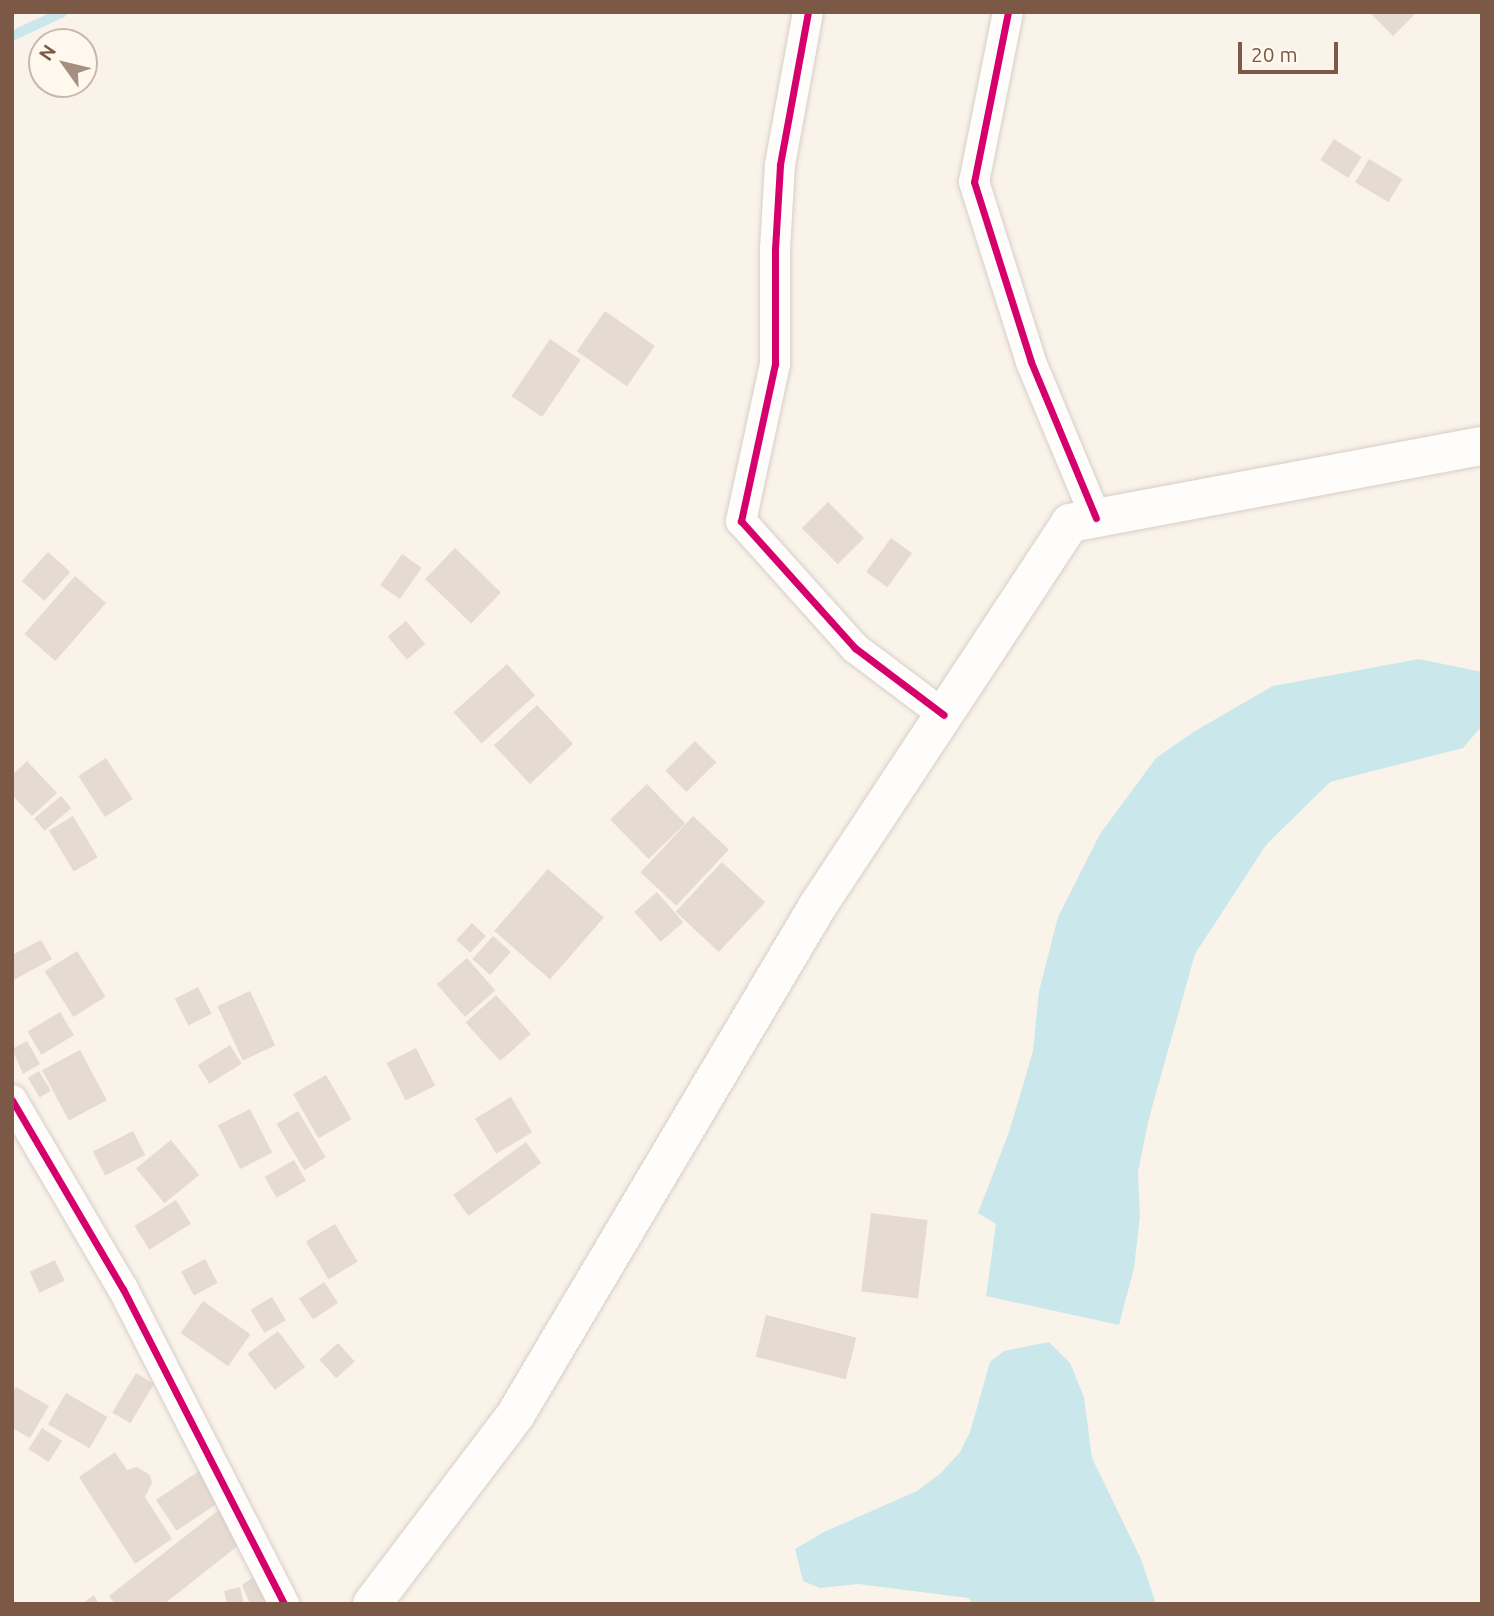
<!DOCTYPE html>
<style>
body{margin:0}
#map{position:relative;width:1494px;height:1616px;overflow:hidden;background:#f9f3ea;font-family:Ubuntu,sans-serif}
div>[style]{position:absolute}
.water>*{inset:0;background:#cae8eb}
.stream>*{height:10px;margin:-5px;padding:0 5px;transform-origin:5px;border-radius:5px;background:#cae8eb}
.building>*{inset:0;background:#e6dbd1;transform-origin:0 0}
.roads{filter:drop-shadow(0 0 2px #d8cec6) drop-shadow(0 0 2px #d8cec6)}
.street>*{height:30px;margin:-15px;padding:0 15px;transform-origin:15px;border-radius:15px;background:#fefdfc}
.secondary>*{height:38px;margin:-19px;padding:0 19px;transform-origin:19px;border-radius:19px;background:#fefdfc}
.cycleway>*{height:7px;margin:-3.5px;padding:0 3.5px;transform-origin:3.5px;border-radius:3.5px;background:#d6006c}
span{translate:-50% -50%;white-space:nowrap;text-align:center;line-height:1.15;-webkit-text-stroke:5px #fff8ed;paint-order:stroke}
.frame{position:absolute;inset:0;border:14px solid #7b5946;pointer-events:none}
.north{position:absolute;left:28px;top:28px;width:70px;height:70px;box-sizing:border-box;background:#fff8ed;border:2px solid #cab8aa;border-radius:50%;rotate:304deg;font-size:19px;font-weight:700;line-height:28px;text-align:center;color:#7b5946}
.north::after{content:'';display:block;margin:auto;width:24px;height:32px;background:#a78f7f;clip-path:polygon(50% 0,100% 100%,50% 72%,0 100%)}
.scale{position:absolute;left:1238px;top:42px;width:100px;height:32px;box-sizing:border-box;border:4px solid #7b5946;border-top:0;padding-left:9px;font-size:21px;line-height:24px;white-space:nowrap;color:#7b5946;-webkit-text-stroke:5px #fff8ed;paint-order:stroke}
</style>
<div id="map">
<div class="water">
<div style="clip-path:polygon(1419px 659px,1482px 672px,1482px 726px,1463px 748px,1330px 782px,1266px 845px,1195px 954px,1148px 1122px,1138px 1172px,1140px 1216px,1134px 1268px,1119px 1325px,986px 1296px,996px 1224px,978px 1213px,1009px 1132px,1033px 1051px,1039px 991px,1058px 917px,1100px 834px,1156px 758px,1195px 731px,1273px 686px)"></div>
<div style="clip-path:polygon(1049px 1342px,1070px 1363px,1084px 1397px,1092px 1458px,1141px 1559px,1156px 1604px,974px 1604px,968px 1598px,858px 1584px,820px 1588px,803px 1581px,795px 1549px,824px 1532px,917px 1491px,941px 1473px,960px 1452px,970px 1432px,990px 1362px,1004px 1351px)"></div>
</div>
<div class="stream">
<div style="left:12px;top:36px;width:56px;rotate:-25.2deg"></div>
</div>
<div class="building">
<div style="clip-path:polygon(1369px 12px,1417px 12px,1393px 36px)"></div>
<div style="left:1334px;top:139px;width:33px;height:25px;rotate:33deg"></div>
<div style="left:1369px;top:159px;width:39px;height:27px;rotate:31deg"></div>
<div style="left:605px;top:311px;width:61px;height:49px;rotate:35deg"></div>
<div style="left:550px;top:339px;width:37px;height:69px;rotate:34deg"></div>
<div style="left:828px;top:502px;width:51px;height:37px;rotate:45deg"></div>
<div style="left:891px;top:538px;width:26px;height:42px;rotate:36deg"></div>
<div style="left:455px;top:548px;width:64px;height:43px;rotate:44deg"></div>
<div style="left:48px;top:552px;width:30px;height:39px;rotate:42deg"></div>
<div style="left:402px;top:554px;width:24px;height:38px;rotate:35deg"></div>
<div style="left:75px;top:576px;width:41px;height:77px;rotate:41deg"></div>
<div style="left:406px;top:621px;width:30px;height:24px;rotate:50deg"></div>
<div style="left:507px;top:664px;width:42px;height:72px;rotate:48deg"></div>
<div style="left:537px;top:705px;width:53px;height:59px;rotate:47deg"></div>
<div style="left:695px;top:741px;width:30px;height:42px;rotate:45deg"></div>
<div style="left:106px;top:758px;width:49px;height:33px;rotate:57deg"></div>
<div style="clip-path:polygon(27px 761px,57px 793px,32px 816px,12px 795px,12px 775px)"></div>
<div style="left:647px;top:784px;width:55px;height:51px;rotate:46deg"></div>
<div style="left:61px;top:796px;width:16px;height:35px;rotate:50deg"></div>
<div style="left:73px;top:816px;width:48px;height:28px;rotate:59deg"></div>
<div style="left:693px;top:816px;width:49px;height:77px;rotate:43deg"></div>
<div style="left:722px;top:862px;width:59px;height:68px;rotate:43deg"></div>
<div style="left:548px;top:869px;width:74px;height:82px;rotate:41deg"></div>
<div style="left:657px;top:892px;width:40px;height:30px;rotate:49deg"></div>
<div style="left:472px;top:923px;width:19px;height:23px;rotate:43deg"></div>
<div style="left:493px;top:936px;width:24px;height:31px;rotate:42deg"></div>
<div style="clip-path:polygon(41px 940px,52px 959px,12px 981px,12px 955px)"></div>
<div style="left:77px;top:951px;width:54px;height:38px;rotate:58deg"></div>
<div style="left:467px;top:958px;width:43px;height:40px;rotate:49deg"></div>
<div style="left:198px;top:987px;width:30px;height:26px;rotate:63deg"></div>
<div style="left:250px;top:991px;width:60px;height:36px;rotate:65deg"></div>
<div style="left:496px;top:995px;width:52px;height:41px;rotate:48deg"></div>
<div style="left:60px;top:1012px;width:27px;height:38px;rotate:59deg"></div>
<div style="clip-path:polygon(27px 1041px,40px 1064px,23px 1074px,12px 1049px)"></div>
<div style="left:230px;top:1045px;width:22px;height:38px;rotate:58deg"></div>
<div style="left:416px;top:1048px;width:42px;height:33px;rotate:63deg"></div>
<div style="left:80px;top:1050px;width:57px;height:43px;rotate:62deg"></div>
<div style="left:39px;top:1071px;width:23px;height:13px;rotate:59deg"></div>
<div style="left:326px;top:1075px;width:51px;height:38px;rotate:60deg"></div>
<div style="left:511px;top:1097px;width:41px;height:42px;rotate:59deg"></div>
<div style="left:250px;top:1109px;width:49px;height:36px;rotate:63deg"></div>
<div style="left:298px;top:1111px;width:54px;height:25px;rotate:59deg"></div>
<div style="left:133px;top:1131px;width:27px;height:45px;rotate:63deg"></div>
<div style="left:171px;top:1140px;width:45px;height:45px;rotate:51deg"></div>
<div style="left:526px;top:1142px;width:26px;height:90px;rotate:54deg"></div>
<div style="left:294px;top:1160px;width:24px;height:34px;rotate:60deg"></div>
<div style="left:176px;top:1200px;width:28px;height:49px;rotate:58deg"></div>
<div style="left:871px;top:1213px;width:57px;height:79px;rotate:7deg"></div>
<div style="left:335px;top:1224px;width:44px;height:34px;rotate:59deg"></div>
<div style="left:205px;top:1259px;width:27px;height:27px;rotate:62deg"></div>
<div style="left:55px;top:1260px;width:23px;height:28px;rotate:65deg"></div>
<div style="left:324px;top:1282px;width:25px;height:30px;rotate:56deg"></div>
<div style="left:272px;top:1297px;width:27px;height:25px;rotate:59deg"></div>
<div style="left:203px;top:1301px;width:58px;height:39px;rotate:35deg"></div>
<div style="left:766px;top:1315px;width:93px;height:43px;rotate:14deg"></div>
<div style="left:278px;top:1331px;width:45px;height:38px;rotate:53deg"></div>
<div style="left:338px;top:1343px;width:25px;height:25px;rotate:48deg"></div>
<div style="left:136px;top:1373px;width:21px;height:46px;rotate:31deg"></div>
<div style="clip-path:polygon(16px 1387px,49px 1406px,30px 1438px,12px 1428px,12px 1393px)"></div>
<div style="left:66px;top:1393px;width:48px;height:36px;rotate:30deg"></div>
<div style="left:42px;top:1428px;width:24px;height:25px;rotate:33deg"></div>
<div style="clip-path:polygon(115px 1452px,127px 1470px,137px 1467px,150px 1475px,152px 1483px,145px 1497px,172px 1539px,135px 1564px,79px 1477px)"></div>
<div style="left:199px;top:1471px;width:37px;height:52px;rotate:56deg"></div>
<div style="clip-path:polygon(220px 1509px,244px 1541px,164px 1604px,115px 1604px,109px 1596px)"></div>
<div style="clip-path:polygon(256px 1575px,273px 1604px,250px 1604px,242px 1585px)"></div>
<div style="clip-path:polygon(240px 1587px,244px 1604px,227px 1604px,224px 1591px)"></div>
<div style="clip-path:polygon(94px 1595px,99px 1604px,81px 1604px)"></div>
</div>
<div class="roads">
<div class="street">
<div style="left:808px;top:12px;width:156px;rotate:100.4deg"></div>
<div style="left:780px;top:165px;width:84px;rotate:93.4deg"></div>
<div style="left:775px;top:249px;width:115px;rotate:90deg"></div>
<div style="left:775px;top:364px;width:161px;rotate:102.2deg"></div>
<div style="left:741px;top:521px;width:171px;rotate:48.1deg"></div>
<div style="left:855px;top:648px;width:111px;rotate:37deg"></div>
<div style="left:1008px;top:12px;width:173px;rotate:101.3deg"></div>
<div style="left:974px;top:182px;width:189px;rotate:72.4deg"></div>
<div style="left:1031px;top:362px;width:169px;rotate:67.4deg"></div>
<div style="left:12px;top:1100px;width:219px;rotate:59.6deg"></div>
<div style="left:123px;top:1289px;width:354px;rotate:62.9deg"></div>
</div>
<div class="secondary">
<div style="left:372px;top:1604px;width:238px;rotate:-52.8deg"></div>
<div style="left:516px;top:1414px;width:590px;rotate:-59.3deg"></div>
<div style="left:817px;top:907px;width:460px;rotate:-56.6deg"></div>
<div style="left:1070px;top:523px;width:419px;rotate:-10.6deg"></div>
</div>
</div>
<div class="cycleway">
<div style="left:808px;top:12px;width:156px;rotate:100.4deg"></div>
<div style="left:780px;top:165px;width:84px;rotate:93.4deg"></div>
<div style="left:775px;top:249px;width:115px;rotate:90deg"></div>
<div style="left:775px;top:364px;width:161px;rotate:102.2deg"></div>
<div style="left:741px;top:521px;width:171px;rotate:48.1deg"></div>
<div style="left:855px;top:648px;width:111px;rotate:37deg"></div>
<div style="left:1008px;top:12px;width:173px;rotate:101.3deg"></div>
<div style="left:974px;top:182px;width:189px;rotate:72.4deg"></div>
<div style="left:1031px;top:362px;width:169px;rotate:67.4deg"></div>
<div style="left:12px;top:1100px;width:219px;rotate:59.6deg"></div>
<div style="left:123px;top:1289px;width:354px;rotate:62.9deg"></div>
</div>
<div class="frame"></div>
<div class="north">N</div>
<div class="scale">20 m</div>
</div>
